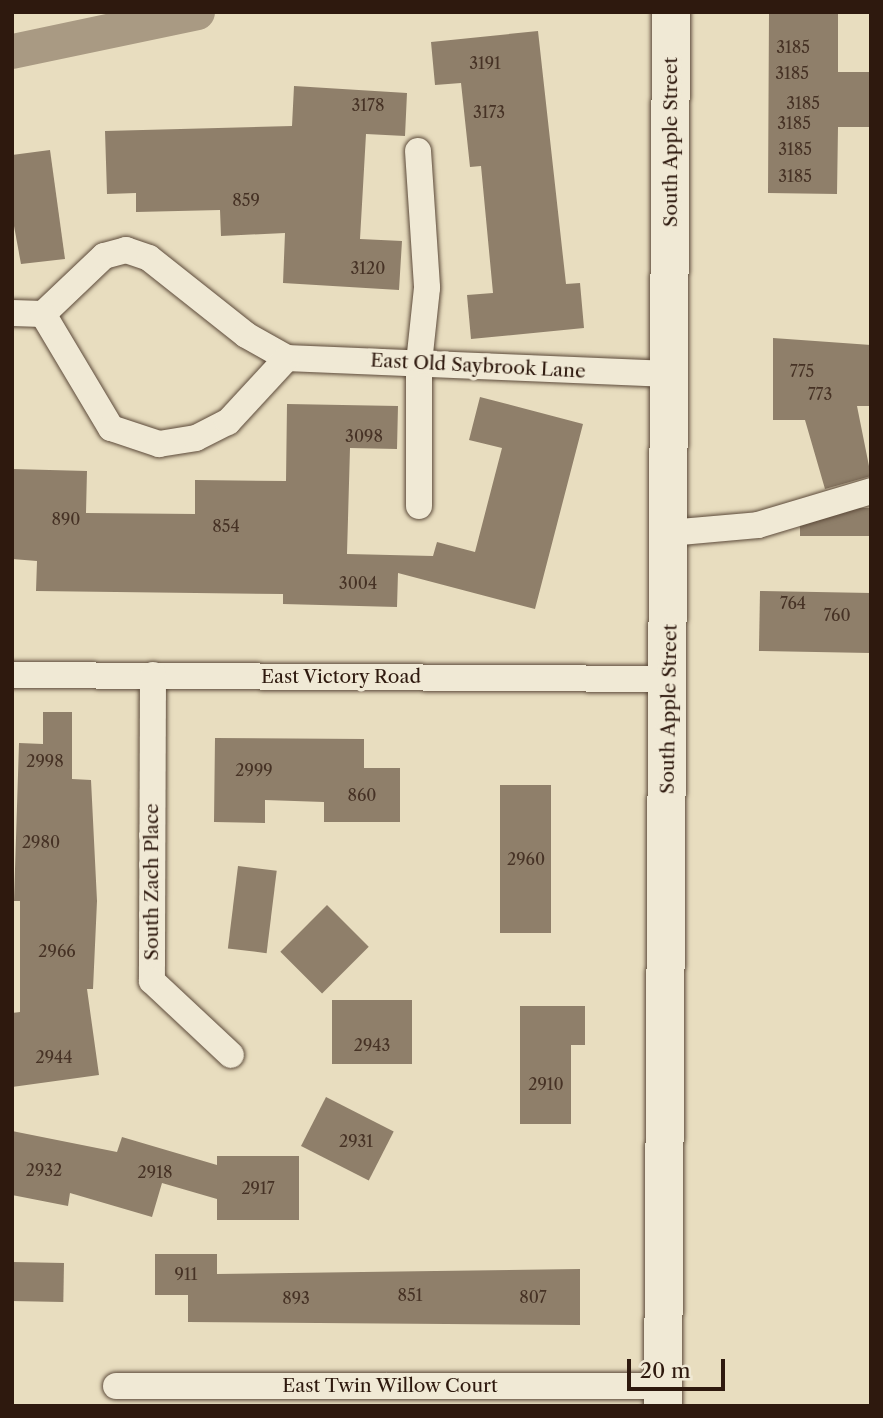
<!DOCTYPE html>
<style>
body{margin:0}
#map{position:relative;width:883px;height:1418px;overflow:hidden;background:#e8ddbf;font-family:"Libre Caslon Text",serif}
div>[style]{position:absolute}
.canal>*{height:35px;margin:-17.5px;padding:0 17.5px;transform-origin:17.5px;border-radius:17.5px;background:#a99a83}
.building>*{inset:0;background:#8f7f6a;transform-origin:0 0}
.roads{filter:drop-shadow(0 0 2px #5c4a3a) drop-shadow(0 0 2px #5c4a3a)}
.street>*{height:26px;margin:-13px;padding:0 13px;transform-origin:13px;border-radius:13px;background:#f0e9d5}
.secondary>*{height:38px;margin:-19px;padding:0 19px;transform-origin:19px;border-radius:19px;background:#f0e9d5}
span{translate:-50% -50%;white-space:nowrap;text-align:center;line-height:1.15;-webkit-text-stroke:7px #f0e9d5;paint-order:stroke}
.number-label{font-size:16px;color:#463225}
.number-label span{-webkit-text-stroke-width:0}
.street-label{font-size:19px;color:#2e190e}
.frame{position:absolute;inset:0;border:14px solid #2e190e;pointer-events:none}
.scale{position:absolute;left:627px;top:1359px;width:98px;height:32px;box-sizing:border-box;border:4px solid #2e190e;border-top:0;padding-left:9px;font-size:21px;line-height:24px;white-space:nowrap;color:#2e190e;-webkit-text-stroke:5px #f0e9d5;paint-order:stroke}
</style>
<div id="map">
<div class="canal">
<div style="left:12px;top:51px;width:189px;rotate:-11.9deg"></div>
</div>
<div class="building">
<div style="clip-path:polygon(769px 12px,838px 12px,838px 72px,871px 72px,871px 127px,838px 127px,837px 194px,768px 193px)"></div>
<div style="clip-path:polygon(538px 31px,566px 284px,580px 283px,584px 328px,471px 339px,467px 295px,493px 293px,481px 166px,470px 167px,461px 83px,435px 85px,431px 42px)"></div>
<div style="clip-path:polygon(294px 86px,407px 93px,405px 136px,366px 134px,360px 239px,402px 241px,399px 290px,283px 283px,285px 233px,221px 236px,220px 210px,136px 212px,136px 193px,107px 194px,105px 131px,292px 126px)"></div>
<div style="clip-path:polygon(50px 150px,65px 259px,21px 264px,12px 215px,12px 155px)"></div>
<div style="clip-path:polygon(773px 338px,871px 345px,871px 406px,857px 406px,871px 476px,825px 489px,805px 420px,773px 420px)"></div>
<div style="clip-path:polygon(480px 397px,583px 424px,535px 609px,398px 573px,397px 607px,283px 604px,283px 594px,36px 591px,37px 561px,12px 559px,12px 469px,87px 471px,86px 513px,195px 514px,195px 480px,286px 481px,287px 404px,398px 406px,397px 449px,350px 448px,347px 554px,433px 556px,437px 542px,475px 552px,502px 448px,469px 440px)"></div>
<div style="left:871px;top:508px;width:28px;height:71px;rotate:90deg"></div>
<div style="left:760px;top:591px;width:111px;height:60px;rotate:1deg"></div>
<div style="clip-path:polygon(43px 712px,72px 712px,72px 779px,91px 780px,97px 901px,93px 989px,87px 989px,99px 1075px,12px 1087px,12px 1013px,20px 1012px,20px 901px,14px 901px,19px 743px,43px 744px)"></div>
<div style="clip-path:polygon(215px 738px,364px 739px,364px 768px,400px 768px,400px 822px,324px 822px,324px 802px,265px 800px,265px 823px,214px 822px)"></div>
<div style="left:500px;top:785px;width:51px;height:148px"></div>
<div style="left:238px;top:866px;width:39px;height:83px;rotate:7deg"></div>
<div style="left:327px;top:905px;width:59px;height:66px;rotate:45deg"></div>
<div style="left:332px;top:1000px;width:80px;height:64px"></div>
<div style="clip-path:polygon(520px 1006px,585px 1006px,585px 1045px,571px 1045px,571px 1124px,520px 1124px)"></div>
<div style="left:326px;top:1097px;width:76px;height:55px;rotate:27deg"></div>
<div style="clip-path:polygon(12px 1131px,117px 1152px,122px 1137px,217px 1165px,217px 1156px,299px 1156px,299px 1220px,217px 1220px,217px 1199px,162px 1183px,152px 1217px,70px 1193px,68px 1206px,12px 1195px)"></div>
<div style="clip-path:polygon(155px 1254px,217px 1254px,217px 1274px,580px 1269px,580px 1325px,188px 1322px,188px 1295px,155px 1295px)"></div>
<div style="left:12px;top:1262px;width:52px;height:39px;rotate:1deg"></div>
</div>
<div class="roads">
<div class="street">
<div style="left:418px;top:151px;width:137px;rotate:86.2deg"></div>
<div style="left:427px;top:288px;width:75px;rotate:96.1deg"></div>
<div style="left:419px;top:363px;width:143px;rotate:90deg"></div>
<div style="left:12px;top:313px;width:31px;rotate:2deg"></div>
<div style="left:43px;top:314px;width:84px;rotate:-43.6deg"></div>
<div style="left:104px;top:256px;width:23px;rotate:-15deg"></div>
<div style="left:126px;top:250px;width:24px;rotate:19deg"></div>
<div style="left:149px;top:258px;width:124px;rotate:38.4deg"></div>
<div style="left:246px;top:335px;width:47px;rotate:29.3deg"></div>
<div style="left:287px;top:358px;width:382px;rotate:2.4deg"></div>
<div style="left:43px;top:314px;width:133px;rotate:59.2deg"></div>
<div style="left:111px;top:428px;width:51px;rotate:18.4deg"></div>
<div style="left:159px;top:444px;width:37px;rotate:-9deg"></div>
<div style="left:196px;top:438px;width:36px;rotate:-27deg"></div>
<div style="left:228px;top:422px;width:87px;rotate:-47.3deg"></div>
<div style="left:669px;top:533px;width:89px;rotate:-5.1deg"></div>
<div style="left:758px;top:525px;width:118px;rotate:-16.7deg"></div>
<div style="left:12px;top:675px;width:658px;rotate:0.35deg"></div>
<div style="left:153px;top:675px;width:306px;rotate:90.2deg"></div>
<div style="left:152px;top:981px;width:108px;rotate:43.1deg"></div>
<div style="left:116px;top:1386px;width:547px"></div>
</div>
<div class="secondary">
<div style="left:663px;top:1406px;width:1394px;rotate:-89.67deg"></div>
</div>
</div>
<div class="number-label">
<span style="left:793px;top:47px">3185</span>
<span style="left:485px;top:63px">3191</span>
<span style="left:792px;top:73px">3185</span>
<span style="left:803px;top:103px">3185</span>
<span style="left:368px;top:105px">3178</span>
<span style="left:489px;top:112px">3173</span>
<span style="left:794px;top:123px">3185</span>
<span style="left:795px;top:149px">3185</span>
<span style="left:795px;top:176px">3185</span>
<span style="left:246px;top:200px">859</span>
<span style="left:368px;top:268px">3120</span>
<span style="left:802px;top:371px">775</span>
<span style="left:820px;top:394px">773</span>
<span style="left:364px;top:436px">3098</span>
<span style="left:66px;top:519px">890</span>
<span style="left:226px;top:526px">854</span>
<span style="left:358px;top:583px">3004</span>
<span style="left:793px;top:603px">764</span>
<span style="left:837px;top:615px">760</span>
<span style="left:45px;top:761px">2998</span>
<span style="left:254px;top:770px">2999</span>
<span style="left:362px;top:795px">860</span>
<span style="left:41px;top:842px">2980</span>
<span style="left:526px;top:859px">2960</span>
<span style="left:57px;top:951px">2966</span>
<span style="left:372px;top:1045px">2943</span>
<span style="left:54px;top:1057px">2944</span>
<span style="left:546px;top:1084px">2910</span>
<span style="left:356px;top:1141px">2931</span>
<span style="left:44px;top:1170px">2932</span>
<span style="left:155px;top:1172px">2918</span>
<span style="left:258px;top:1188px">2917</span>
<span style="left:186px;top:1274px">911</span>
<span style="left:410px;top:1295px">851</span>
<span style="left:533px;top:1297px">807</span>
<span style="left:296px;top:1298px">893</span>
</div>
<div class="street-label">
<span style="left:671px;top:142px;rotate:-90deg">South Apple Street</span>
<span style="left:478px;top:366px;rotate:3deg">East Old Saybrook Lane</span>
<span style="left:341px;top:677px">East Victory Road</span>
<span style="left:669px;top:709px;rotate:-89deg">South Apple Street</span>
<span style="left:152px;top:882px;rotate:-90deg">South Zach Place</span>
<span style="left:390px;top:1386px">East Twin Willow Court</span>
</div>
<div class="frame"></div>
<div class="scale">20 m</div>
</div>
